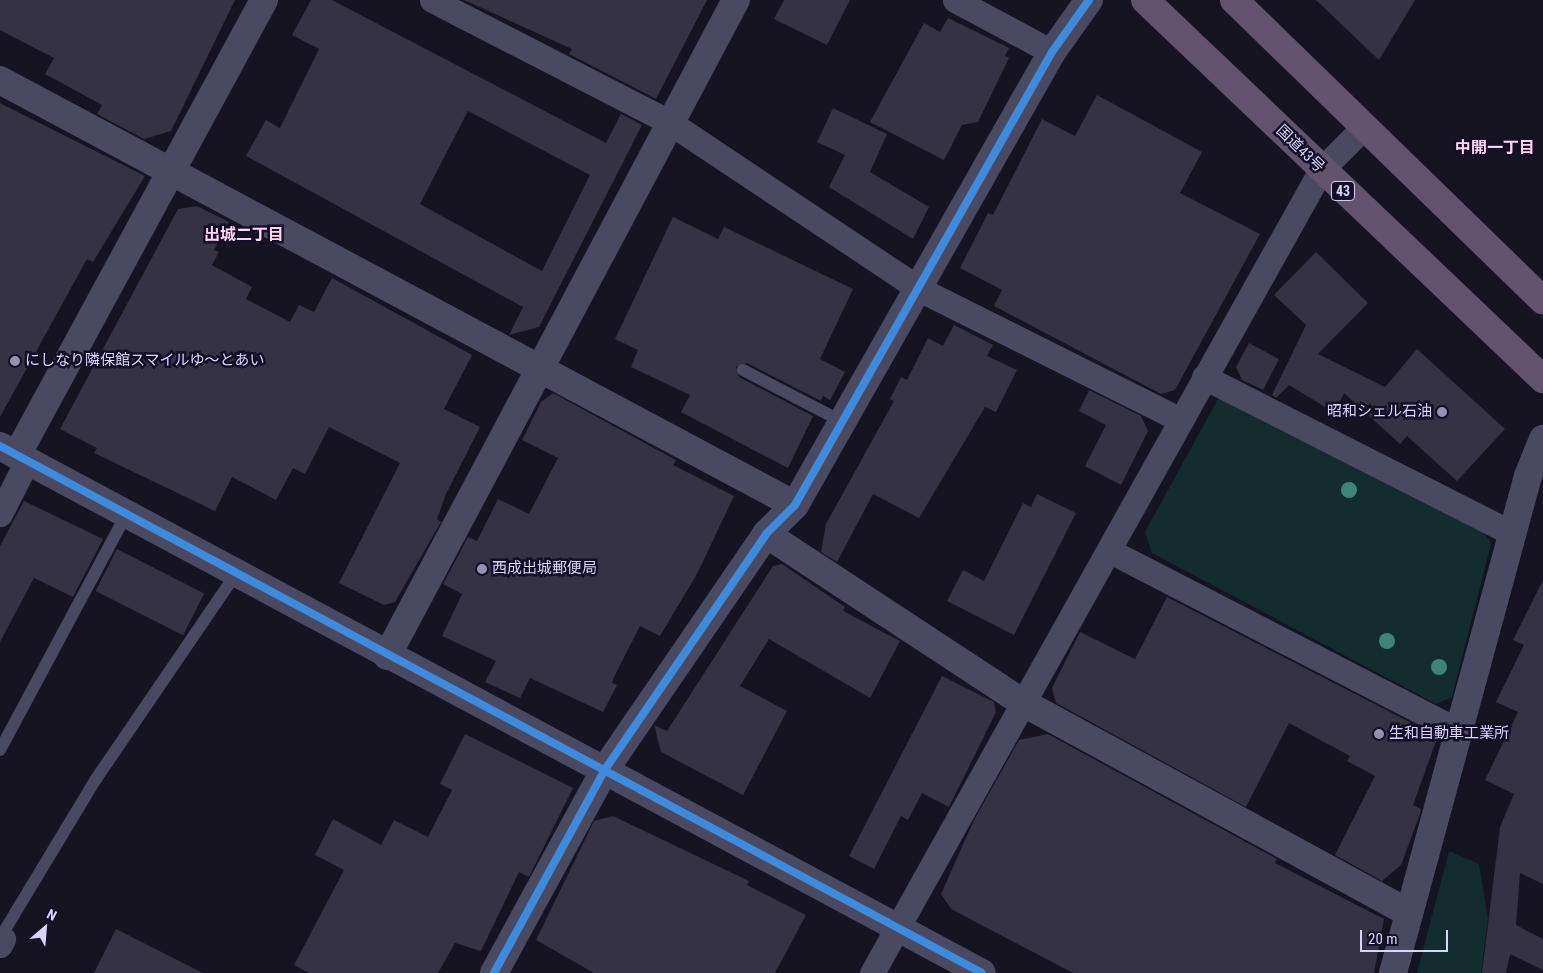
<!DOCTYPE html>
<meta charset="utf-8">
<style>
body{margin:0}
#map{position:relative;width:1543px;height:973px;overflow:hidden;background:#161421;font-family:"Roboto Condensed","Noto Sans JP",sans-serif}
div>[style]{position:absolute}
.green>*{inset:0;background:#132c2d}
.building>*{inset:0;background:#343243;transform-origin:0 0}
.service>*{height:12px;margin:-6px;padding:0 6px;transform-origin:6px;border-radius:6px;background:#4a4962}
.minor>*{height:25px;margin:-12.5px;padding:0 12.5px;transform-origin:12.5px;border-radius:12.5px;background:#4a4962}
.tertiary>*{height:28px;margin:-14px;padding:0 14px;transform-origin:14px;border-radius:14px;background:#4a4962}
.trunk>*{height:28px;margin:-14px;padding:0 14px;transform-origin:14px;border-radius:14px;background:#62526e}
.cycleway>*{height:8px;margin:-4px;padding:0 4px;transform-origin:4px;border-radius:4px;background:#408adc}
.trees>*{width:16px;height:16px;margin:-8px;border-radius:50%;background:#3e8478}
.dots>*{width:14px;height:14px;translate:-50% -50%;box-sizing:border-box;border:2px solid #130f26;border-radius:50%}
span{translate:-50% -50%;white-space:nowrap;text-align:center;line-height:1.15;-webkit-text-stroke:5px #130f26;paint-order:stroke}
.shield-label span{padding:1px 4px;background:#130f26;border:1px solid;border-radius:4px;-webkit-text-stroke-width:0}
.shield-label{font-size:14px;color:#d9d4ff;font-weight:700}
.street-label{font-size:15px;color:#d9d4ff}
.poi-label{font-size:15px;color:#d9d4ff}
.left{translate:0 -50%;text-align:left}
.right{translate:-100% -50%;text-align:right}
.neighbourhood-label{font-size:16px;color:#ffd6f0;font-weight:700}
.north{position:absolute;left:20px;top:903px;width:50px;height:50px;-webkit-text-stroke:4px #130f26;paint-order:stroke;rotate:27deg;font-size:14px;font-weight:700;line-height:20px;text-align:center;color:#d9d4ff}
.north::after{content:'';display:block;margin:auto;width:18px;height:22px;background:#d9d4ff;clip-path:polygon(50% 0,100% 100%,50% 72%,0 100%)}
.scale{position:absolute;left:1360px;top:930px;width:88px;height:22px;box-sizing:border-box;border:2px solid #d9d4ff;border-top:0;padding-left:6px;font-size:15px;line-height:18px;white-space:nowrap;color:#d9d4ff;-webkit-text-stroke:4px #130f26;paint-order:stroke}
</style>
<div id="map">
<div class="green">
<div style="clip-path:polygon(1229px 396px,1485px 534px,1491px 544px,1452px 697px,1436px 704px,1152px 553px,1145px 532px,1218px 399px)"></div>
<div style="clip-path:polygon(1449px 851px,1479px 864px,1488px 918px,1481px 973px,1417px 973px)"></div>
</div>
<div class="building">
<div style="clip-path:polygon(0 0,235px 0,171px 131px,144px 139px,97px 114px,102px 105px,45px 74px,54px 58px,0 30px)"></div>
<div style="clip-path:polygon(evenodd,311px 0,332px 0,606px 143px,621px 114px,642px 125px,539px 327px,509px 335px,523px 307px,246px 156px,266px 120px,280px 128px,319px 49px,292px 35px,311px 0,468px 111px,590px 175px,542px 271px,420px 204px,468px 111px)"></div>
<div style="clip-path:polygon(464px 0,707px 0,656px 99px,569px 54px,572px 49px)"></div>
<div style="clip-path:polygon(784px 0,850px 0,827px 45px,774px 19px)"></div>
<div style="clip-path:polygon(1316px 0,1415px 0,1379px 60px)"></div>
<div style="clip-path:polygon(948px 18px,1009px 48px,1005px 56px,1009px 58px,978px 122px,962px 125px,944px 160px,870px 122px,924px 23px,940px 32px)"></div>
<div style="clip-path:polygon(1097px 95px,1202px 152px,1180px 193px,1260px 234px,1175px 390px,1161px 394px,994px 306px,1002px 290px,960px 268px,988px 213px,993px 215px,1042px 119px,1075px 136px)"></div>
<div style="clip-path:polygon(0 103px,145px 176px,93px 262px,87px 259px,0 417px)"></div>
<div style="clip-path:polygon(833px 108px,887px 134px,870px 172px,929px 207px,913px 239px,829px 187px,845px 155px,817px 142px)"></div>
<div style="clip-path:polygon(197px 206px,229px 222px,214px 250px,219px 252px,212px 265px,252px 287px,246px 299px,290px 322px,299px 305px,314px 312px,332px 278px,472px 355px,444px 409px,480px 427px,446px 494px,437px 519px,441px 522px,395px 602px,384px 605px,339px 583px,400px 463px,329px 427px,305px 474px,293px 468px,276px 500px,232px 477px,215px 511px,94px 453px,97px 448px,60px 429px,178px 209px)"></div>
<div style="clip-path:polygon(673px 217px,718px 239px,724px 227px,853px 289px,820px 359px,845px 372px,830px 400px,823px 396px,821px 401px,747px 363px,736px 367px,739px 377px,813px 416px,788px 468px,681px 412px,690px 395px,631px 367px,638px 350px,615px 339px)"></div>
<div style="clip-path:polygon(1316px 252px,1368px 303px,1318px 354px,1385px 387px,1417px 349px,1505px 429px,1457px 481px,1407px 436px,1400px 444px,1344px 393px,1335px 413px,1289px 385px,1276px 398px,1272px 395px,1306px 325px,1274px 295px)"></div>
<div style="clip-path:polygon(954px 325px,993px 345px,987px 356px,1017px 370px,996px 412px,985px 407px,919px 518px,873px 494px,837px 562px,821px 552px,826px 524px,894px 401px,890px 399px,901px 377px,907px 380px,928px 338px,943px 346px)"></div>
<div style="clip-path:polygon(1249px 343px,1279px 359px,1263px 390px,1242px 380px,1236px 367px)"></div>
<div style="clip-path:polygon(1089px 390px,1141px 416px,1148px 431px,1121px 485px,1085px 466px,1106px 425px,1079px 411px)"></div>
<div style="clip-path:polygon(553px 393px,676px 460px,673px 465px,734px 496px,697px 574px,660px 636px,640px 626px,615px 675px,612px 683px,617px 685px,603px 712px,530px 678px,520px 698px,485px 682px,496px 661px,442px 636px,462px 594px,443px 584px,468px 537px,477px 541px,498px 499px,529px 514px,558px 458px,522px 440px,541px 402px)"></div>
<div style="clip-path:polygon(1037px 494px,1076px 513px,1014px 635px,947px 601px,963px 570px,984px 581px,1023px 503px,1031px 507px)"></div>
<div style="clip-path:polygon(24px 501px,103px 539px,73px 597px,34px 578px,0 642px,0 546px)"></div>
<div style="left:117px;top:549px;width:98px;height:47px;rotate:27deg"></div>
<div style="clip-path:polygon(782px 564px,845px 607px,843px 611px,900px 641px,870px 698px,769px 639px,740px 686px,787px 711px,743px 795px,661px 752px,654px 725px,667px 731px,773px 566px)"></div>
<div style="clip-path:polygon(1543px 580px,1543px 884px,1520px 873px,1516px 925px,1543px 939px,1543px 970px,1510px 954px,1506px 973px,1482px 973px,1500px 827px,1514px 794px,1485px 780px,1518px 712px,1496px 702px,1524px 645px,1513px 640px)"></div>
<div style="clip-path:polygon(1167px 597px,1431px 733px,1436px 741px,1413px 805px,1421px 809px,1420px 814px,1401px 865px,1382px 881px,1335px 855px,1375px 776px,1347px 761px,1350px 756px,1289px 723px,1246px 807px,1056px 703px,1052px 688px,1080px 632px,1135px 659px)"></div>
<div style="clip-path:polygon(942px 676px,994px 702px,996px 712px,949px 807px,922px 793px,908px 820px,901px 816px,874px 869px,849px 856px)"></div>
<div style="clip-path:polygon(465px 734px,573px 788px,529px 877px,519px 872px,481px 951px,455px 943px,438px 973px,309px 973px,294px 965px,344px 870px,315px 855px,333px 819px,381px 845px,394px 820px,428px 837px,452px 790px,440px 784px)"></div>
<div style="clip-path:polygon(1048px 734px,1277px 859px,1275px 863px,1384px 919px,1374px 973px,1073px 973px,951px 909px,941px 894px,974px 820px,1019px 740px)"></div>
<div style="clip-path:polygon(613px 816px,749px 881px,747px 885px,806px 915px,775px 973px,594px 973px,536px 940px,594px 821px)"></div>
<div style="clip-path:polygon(116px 929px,203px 973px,94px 973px)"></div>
</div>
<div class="service">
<div style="left:743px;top:370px;width:113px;rotate:27.5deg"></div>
<div style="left:0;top:750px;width:267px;rotate:-61.8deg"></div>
<div style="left:0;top:938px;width:186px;rotate:-58.9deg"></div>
<div style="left:96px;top:779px;width:248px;rotate:-55.7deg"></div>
</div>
<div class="minor">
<div style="left:432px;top:0;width:267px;rotate:27.2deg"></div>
<div style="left:669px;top:122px;width:301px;rotate:33.7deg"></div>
<div style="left:919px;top:289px;width:293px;rotate:26.6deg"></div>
<div style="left:955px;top:0;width:110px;rotate:28.2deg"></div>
<div style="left:1204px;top:377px;width:345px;rotate:26.9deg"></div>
<div style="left:0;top:514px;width:59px;rotate:-63deg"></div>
<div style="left:1110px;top:551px;width:390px;rotate:27.3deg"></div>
<div style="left:0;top:945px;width:7px;rotate:-63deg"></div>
<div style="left:872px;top:973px;width:920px;rotate:-60.79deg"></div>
<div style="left:1321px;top:170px;width:61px;rotate:-45deg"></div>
</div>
<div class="tertiary">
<div style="left:0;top:80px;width:901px;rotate:28.13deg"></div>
<div style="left:0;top:446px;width:1114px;rotate:28.22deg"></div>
<div style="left:17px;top:455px;width:518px;rotate:-61.5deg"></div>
<div style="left:766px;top:534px;width:306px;rotate:33.3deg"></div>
<div style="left:1022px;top:702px;width:441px;rotate:28.6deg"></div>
<div style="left:387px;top:656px;width:743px;rotate:-61.99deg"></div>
<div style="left:494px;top:973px;width:230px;rotate:-61.4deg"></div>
<div style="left:604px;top:771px;width:287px;rotate:-55.6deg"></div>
<div style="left:766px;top:534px;width:41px;rotate:-45deg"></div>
<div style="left:795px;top:505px;width:521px;rotate:-60.43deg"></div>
<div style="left:1052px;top:52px;width:64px;rotate:-54.6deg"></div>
<div style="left:1393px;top:973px;width:515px;rotate:-74.8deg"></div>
<div style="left:1528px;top:476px;width:40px;rotate:-68deg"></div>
</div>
<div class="trunk">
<div style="left:1145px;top:0;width:550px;rotate:43.6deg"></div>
<div style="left:1234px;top:0;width:431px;rotate:44.2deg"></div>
</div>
<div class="cycleway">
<div style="left:0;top:446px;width:1114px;rotate:28.22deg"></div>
<div style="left:494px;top:973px;width:230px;rotate:-61.4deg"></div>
<div style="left:604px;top:771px;width:287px;rotate:-55.6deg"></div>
<div style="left:766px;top:534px;width:41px;rotate:-45deg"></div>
<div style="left:795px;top:505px;width:521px;rotate:-60.43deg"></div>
<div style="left:1052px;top:52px;width:64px;rotate:-54.6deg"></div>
</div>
<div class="trees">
<div style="left:1349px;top:490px"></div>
<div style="left:1387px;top:641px"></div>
<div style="left:1439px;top:667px"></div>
</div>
<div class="dots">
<div style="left:15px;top:361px;background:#9591b1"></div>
<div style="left:1442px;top:412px;background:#9591b1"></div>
<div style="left:482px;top:569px;background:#9591b1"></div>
<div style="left:1379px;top:734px;background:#9591b1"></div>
</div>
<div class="shield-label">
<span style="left:1343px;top:191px">43</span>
</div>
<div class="street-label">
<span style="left:1300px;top:149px;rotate:44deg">国道43号</span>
</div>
<div class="poi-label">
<span class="left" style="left:25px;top:361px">にしなり隣保館スマイルゆ～とあい</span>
<span class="right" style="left:1432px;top:412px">昭和シェル石油</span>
<span class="left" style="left:492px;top:569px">西成出城郵便局</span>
<span class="left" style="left:1389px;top:734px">生和自動車工業所</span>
</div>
<div class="neighbourhood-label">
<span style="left:1495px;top:148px">中開一丁目</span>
<span style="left:244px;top:235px">出城二丁目</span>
</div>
<div class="north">N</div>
<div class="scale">20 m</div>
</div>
